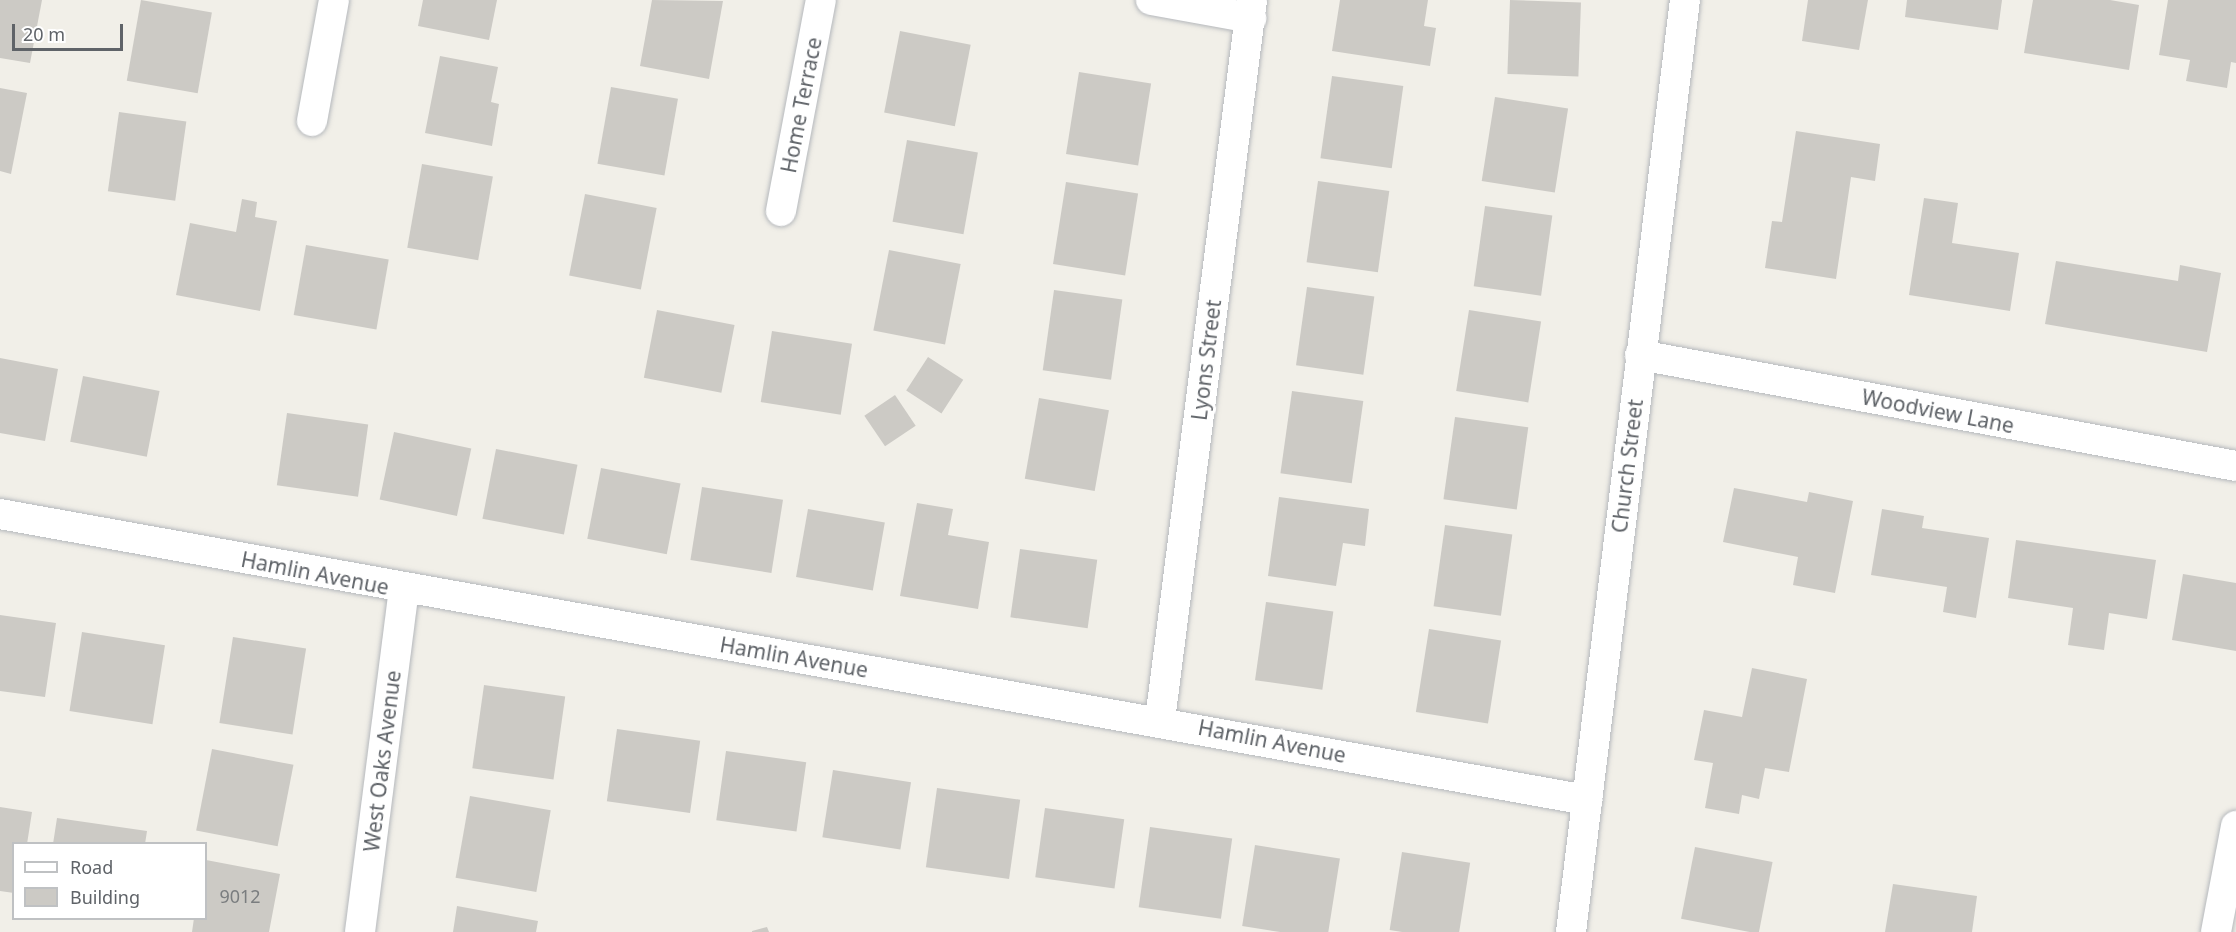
<!DOCTYPE html>
<style>
body{margin:0}
#map{position:relative;width:2236px;height:932px;overflow:hidden;background:#f1efe8;font-family:"Noto Sans",sans-serif}
div>[style]{position:absolute}
.building>*{inset:0;background:#cccac5;transform-origin:0 0}
.roads{filter:drop-shadow(0 0 2px #b5b8bc) drop-shadow(0 0 2px #b5b8bc)}
.minor>*{height:30px;margin:-15px;padding:0 15px;transform-origin:15px;border-radius:15px;background:#fff}
span{translate:-50% -50%;white-space:nowrap;text-align:center;line-height:1.15;-webkit-text-stroke:6px #fff;paint-order:stroke}
.number-label{font-size:18px;color:#7a7d7f}
.number-label span{-webkit-text-stroke-width:0}
.street-label{font-size:21px;color:#5f6368}
.legend{position:absolute;left:12px;top:842px;width:195px;height:78px;box-sizing:border-box;background:#fff;border:2px solid #bfc1c3;margin:0;padding:8px 10px;list-style:none;font-size:18px;color:#5f6368}
.legend li{display:flex;align-items:center;gap:12px;height:30px}
.legend b{width:30px;border:2px solid #bfc1c3}
.scale{position:absolute;left:12px;top:24px;width:111px;height:27px;box-sizing:border-box;border:3px solid #5f6368;border-top:0;padding-left:8px;font-size:18px;line-height:21px;white-space:nowrap;color:#5f6368;-webkit-text-stroke:4px #fff;paint-order:stroke}
</style>
<div id="map">
<div class="building">
<div style="clip-path:polygon(0 0,42px 0,30px 63px,0 58px)"></div>
<div style="left:141px;top:0;width:72px;height:82px;rotate:10deg"></div>
<div style="clip-path:polygon(423px 0,497px 0,489px 40px,418px 26px)"></div>
<div style="clip-path:polygon(652px 0,723px 1px,709px 79px,640px 66px)"></div>
<div style="clip-path:polygon(1340px 0,1428px 0,1424px 26px,1436px 28px,1430px 66px,1332px 51px)"></div>
<div style="left:1510px;top:0;width:71px;height:74px;rotate:2deg"></div>
<div style="clip-path:polygon(1808px 0,1868px 0,1859px 50px,1802px 41px)"></div>
<div style="clip-path:polygon(1907px 0,2002px 0,1998px 30px,1905px 17px)"></div>
<div style="clip-path:polygon(2033px 0,2110px 0,2139px 5px,2129px 70px,2024px 53px)"></div>
<div style="clip-path:polygon(2168px 0,2236px 0,2236px 63px,2231px 62px,2227px 88px,2186px 81px,2190px 60px,2159px 55px)"></div>
<div style="left:900px;top:31px;width:72px;height:83px;rotate:11deg"></div>
<div style="clip-path:polygon(440px 56px,498px 67px,491px 102px,499px 104px,492px 146px,425px 133px)"></div>
<div style="left:1079px;top:72px;width:73px;height:83px;rotate:9deg"></div>
<div style="left:1332px;top:76px;width:72px;height:83px;rotate:8deg"></div>
<div style="left:611px;top:87px;width:68px;height:78px;rotate:10deg"></div>
<div style="clip-path:polygon(0 88px,27px 93px,11px 174px,0 171px)"></div>
<div style="left:1495px;top:97px;width:74px;height:85px;rotate:9deg"></div>
<div style="left:119px;top:112px;width:68px;height:80px;rotate:8deg"></div>
<div style="clip-path:polygon(1796px 131px,1880px 144px,1875px 181px,1851px 177px,1836px 279px,1765px 268px,1772px 221px,1782px 222px)"></div>
<div style="left:907px;top:140px;width:72px;height:83px;rotate:10deg"></div>
<div style="left:422px;top:164px;width:72px;height:85px;rotate:10deg"></div>
<div style="left:1318px;top:181px;width:72px;height:82px;rotate:8deg"></div>
<div style="left:1066px;top:182px;width:73px;height:83px;rotate:9deg"></div>
<div style="left:585px;top:194px;width:73px;height:83px;rotate:11deg"></div>
<div style="clip-path:polygon(1924px 198px,1958px 203px,1952px 243px,2019px 253px,2010px 311px,1909px 295px)"></div>
<div style="clip-path:polygon(242px 199px,257px 202px,255px 217px,277px 221px,260px 311px,176px 295px,190px 223px,236px 232px)"></div>
<div style="left:1485px;top:206px;width:68px;height:81px;rotate:8deg"></div>
<div style="left:306px;top:245px;width:84px;height:71px;rotate:10deg"></div>
<div style="left:889px;top:250px;width:73px;height:82px;rotate:11deg"></div>
<div style="clip-path:polygon(2056px 261px,2178px 281px,2180px 265px,2221px 273px,2207px 352px,2045px 324px)"></div>
<div style="left:1307px;top:287px;width:68px;height:79px;rotate:8deg"></div>
<div style="left:1054px;top:290px;width:69px;height:81px;rotate:8deg"></div>
<div style="left:657px;top:310px;width:79px;height:69px;rotate:11deg"></div>
<div style="left:1469px;top:310px;width:73px;height:82px;rotate:9deg"></div>
<div style="left:772px;top:331px;width:81px;height:72px;rotate:9deg"></div>
<div style="left:928px;top:357px;width:42px;height:40px;rotate:33deg"></div>
<div style="clip-path:polygon(0 358px,58px 369px,45px 441px,0 433px)"></div>
<div style="left:83px;top:376px;width:78px;height:67px;rotate:11deg"></div>
<div style="left:1292px;top:391px;width:72px;height:83px;rotate:8deg"></div>
<div style="left:895px;top:395px;width:37px;height:37px;rotate:56deg"></div>
<div style="left:1039px;top:398px;width:71px;height:82px;rotate:10deg"></div>
<div style="left:287px;top:413px;width:82px;height:73px;rotate:8deg"></div>
<div style="left:1455px;top:417px;width:74px;height:83px;rotate:8deg"></div>
<div style="left:394px;top:432px;width:79px;height:69px;rotate:12deg"></div>
<div style="left:496px;top:449px;width:83px;height:71px;rotate:11deg"></div>
<div style="left:601px;top:468px;width:81px;height:72px;rotate:11deg"></div>
<div style="left:702px;top:487px;width:82px;height:74px;rotate:9deg"></div>
<div style="clip-path:polygon(1734px 488px,1807px 502px,1809px 492px,1853px 501px,1835px 593px,1793px 585px,1798px 557px,1723px 542px)"></div>
<div style="clip-path:polygon(1279px 497px,1369px 509px,1365px 546px,1343px 543px,1336px 586px,1268px 576px)"></div>
<div style="clip-path:polygon(917px 503px,953px 509px,948px 535px,989px 542px,978px 609px,900px 596px)"></div>
<div style="left:808px;top:509px;width:78px;height:69px;rotate:10deg"></div>
<div style="clip-path:polygon(1882px 509px,1924px 516px,1922px 528px,1989px 538px,1976px 618px,1943px 612px,1947px 587px,1871px 575px)"></div>
<div style="left:1445px;top:525px;width:68px;height:82px;rotate:8deg"></div>
<div style="clip-path:polygon(2016px 540px,2156px 560px,2147px 619px,2109px 613px,2104px 650px,2068px 645px,2073px 608px,2008px 598px)"></div>
<div style="left:1020px;top:549px;width:78px;height:69px;rotate:8deg"></div>
<div style="clip-path:polygon(2183px 574px,2236px 583px,2236px 651px,2172px 640px)"></div>
<div style="left:1266px;top:602px;width:68px;height:79px;rotate:8deg"></div>
<div style="clip-path:polygon(0 615px,56px 623px,45px 697px,0 691px)"></div>
<div style="left:1429px;top:629px;width:73px;height:84px;rotate:9deg"></div>
<div style="left:82px;top:632px;width:84px;height:80px;rotate:9deg"></div>
<div style="left:233px;top:637px;width:74px;height:87px;rotate:9deg"></div>
<div style="clip-path:polygon(1752px 668px,1807px 679px,1789px 772px,1765px 768px,1759px 799px,1742px 795px,1739px 814px,1705px 808px,1713px 763px,1694px 760px,1704px 710px,1742px 717px)"></div>
<div style="left:484px;top:685px;width:82px;height:84px;rotate:8deg"></div>
<div style="left:617px;top:729px;width:84px;height:73px;rotate:8deg"></div>
<div style="left:212px;top:749px;width:83px;height:83px;rotate:11deg"></div>
<div style="left:726px;top:751px;width:81px;height:70px;rotate:8deg"></div>
<div style="left:833px;top:770px;width:79px;height:68px;rotate:9deg"></div>
<div style="left:937px;top:788px;width:84px;height:80px;rotate:8deg"></div>
<div style="left:470px;top:796px;width:82px;height:83px;rotate:10deg"></div>
<div style="clip-path:polygon(0 807px,32px 812px,27px 844px,14px 844px,14px 893px,0 891px)"></div>
<div style="left:1045px;top:808px;width:80px;height:70px;rotate:8deg"></div>
<div style="clip-path:polygon(57px 818px,147px 831px,145px 844px,53px 844px)"></div>
<div style="left:1150px;top:827px;width:83px;height:81px;rotate:8deg"></div>
<div style="left:1255px;top:845px;width:86px;height:82px;rotate:9deg"></div>
<div style="left:1695px;top:847px;width:79px;height:73px;rotate:11deg"></div>
<div style="left:1402px;top:852px;width:69px;height:79px;rotate:9deg"></div>
<div style="clip-path:polygon(206px 860px,280px 874px,269px 932px,192px 932px,194px 918px,206px 918px)"></div>
<div style="clip-path:polygon(1893px 884px,1977px 896px,1972px 932px,1885px 932px)"></div>
<div style="clip-path:polygon(457px 906px,538px 921px,536px 932px,453px 932px)"></div>
<div style="clip-path:polygon(767px 927px,769px 932px,752px 932px,752px 931px)"></div>
</div>
<div class="roads">
<div class="minor">
<div style="left:1151px;top:0;width:102px;rotate:10.2deg"></div>
<div style="left:312px;top:121px;width:123px;rotate:-79.7deg"></div>
<div style="left:781px;top:211px;width:215px;rotate:-79.3deg"></div>
<div style="left:1640px;top:355px;width:606px;rotate:10.55deg"></div>
<div style="left:0;top:514px;width:1613px;rotate:10.22deg"></div>
<div style="left:1160px;top:720px;width:726px;rotate:-82.72deg"></div>
<div style="left:360px;top:932px;width:346px;rotate:-82.7deg"></div>
<div style="left:1571px;top:932px;width:939px;rotate:-83.03deg"></div>
<div style="left:2216px;top:932px;width:108px;rotate:-79.3deg"></div>
</div>
</div>
<div class="number-label">
<span style="left:240px;top:896px">9012</span>
</div>
<div class="street-label">
<span style="left:801px;top:105px;rotate:-79deg">Home Terrace</span>
<span style="left:1206px;top:360px;rotate:-83deg">Lyons Street</span>
<span style="left:1938px;top:411px;rotate:11deg">Woodview Lane</span>
<span style="left:1627px;top:466px;rotate:-83deg">Church Street</span>
<span style="left:315px;top:573px;rotate:11deg">Hamlin Avenue</span>
<span style="left:794px;top:657px;rotate:10deg">Hamlin Avenue</span>
<span style="left:1272px;top:741px;rotate:11deg">Hamlin Avenue</span>
<span style="left:382px;top:761px;rotate:-83deg">West Oaks Avenue</span>
</div>
<ul class="legend">
<li><b style="height:8px;background:#fff"></b>Road</li>
<li><b style="height:16px;background:#cccac5"></b>Building</li>
</ul>
<div class="scale">20 m</div>
</div>
